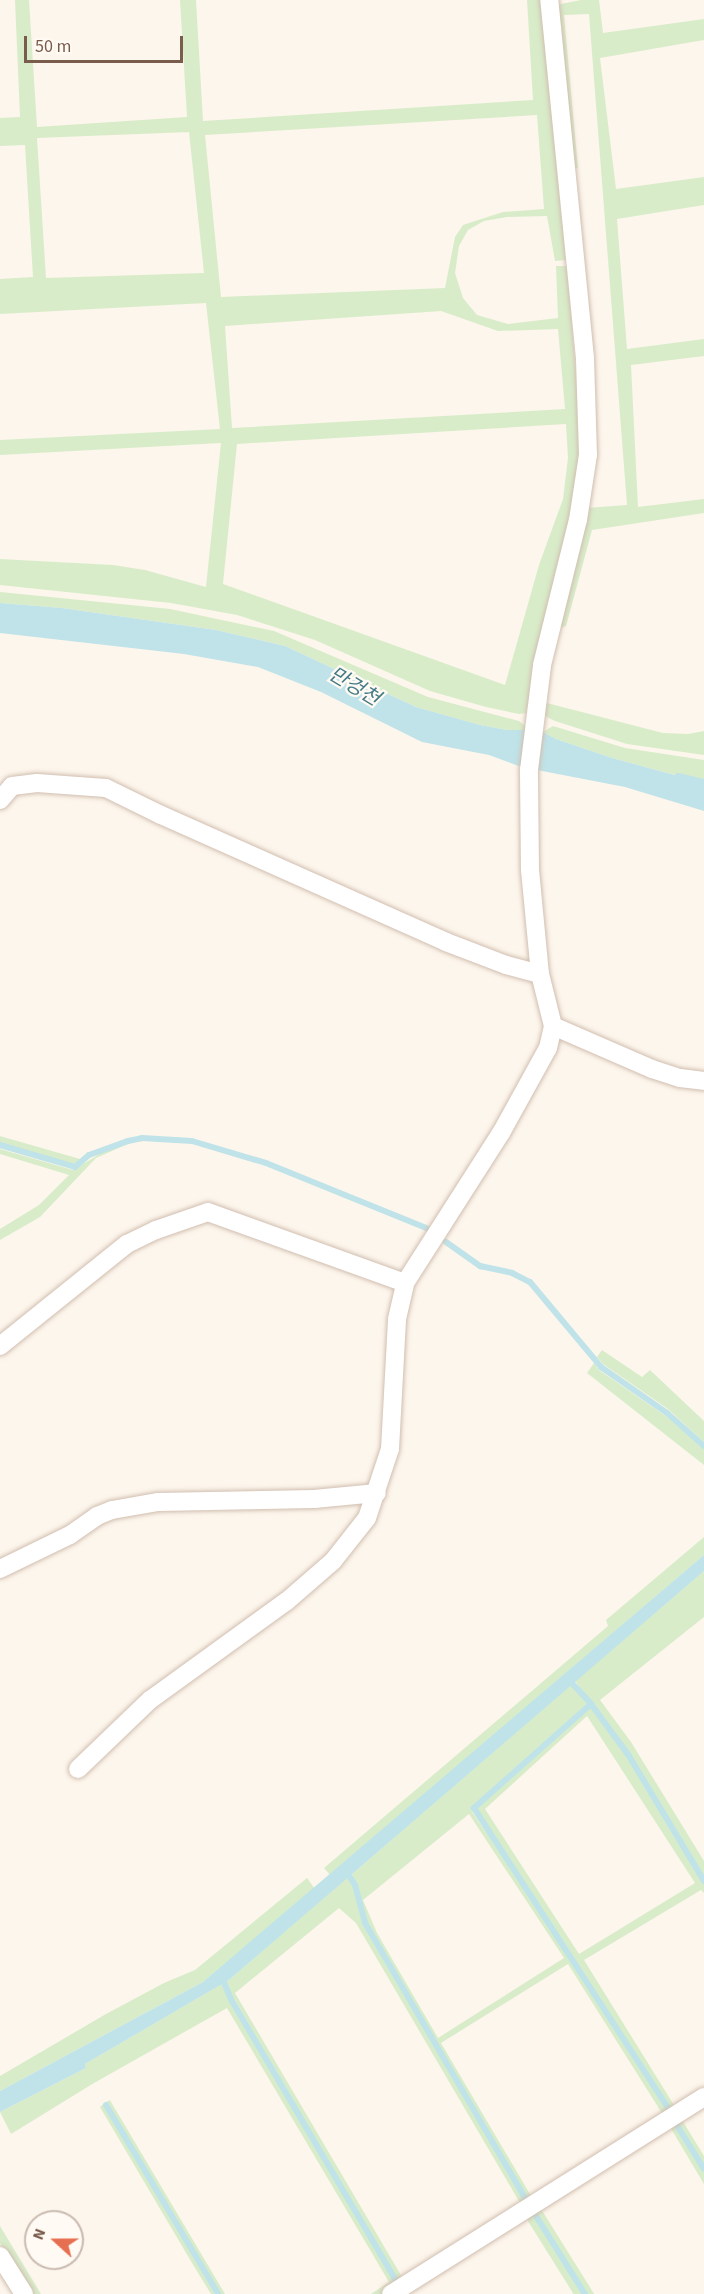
<!DOCTYPE html>
<meta charset="utf-8">
<style>
body{margin:0}
#map{position:relative;width:704px;height:2294px;overflow:hidden;background:#fdf6ec;font-family:"Source Sans 3","Noto Sans KR",sans-serif}
div>[style]{position:absolute}
.green>*{inset:0;background:#d8ecc9;transform-origin:0 0}
.water>*{inset:0;background:#bfe3e8}
.stream>*{height:6px;margin:-3px;padding:0 3px;transform-origin:3px;border-radius:3px;background:#bfe3e8}
.roads{filter:drop-shadow(0 0 2px #d1beb0) drop-shadow(0 0 2px #d1beb0)}
.street>*{height:18px;margin:-9px;padding:0 9px;transform-origin:9px;border-radius:9px;background:#fff}
span{translate:-50% -50%;white-space:nowrap;text-align:center;line-height:1.15;-webkit-text-stroke:4.5px #fffaf3;paint-order:stroke}
.water-label{font-size:20px;color:#437c86;font-style:italic}
.north{position:absolute;left:24px;top:2210px;width:60px;height:60px;box-sizing:border-box;background:#fffaf3;border:2px solid #cabbb1;border-radius:50%;rotate:291deg;font-size:16px;font-weight:700;line-height:24px;text-align:center;color:#7a5c4d}
.north::after{content:'';display:block;margin:auto;width:21px;height:27px;background:#e76f51;clip-path:polygon(50% 0,100% 100%,50% 72%,0 100%)}
.scale{position:absolute;left:24px;top:36px;width:159px;height:27px;box-sizing:border-box;border:3px solid #7a5c4d;border-top:0;padding-left:8px;font-size:18px;line-height:21px;white-space:nowrap;color:#7a5c4d;-webkit-text-stroke:4px #fffaf3;paint-order:stroke}
</style>
<div id="map">
<div class="green">
<div style="clip-path:polygon(evenodd,15px 0,29px 0,37px 127px,187px 117px,180px 0,196px 0,203px 121px,533px 100px,527px 0,543px 0,566px 260px,555px 261px,547px 216px,507px 217px,484px 221px,468px 230px,459px 246px,455px 273px,463px 298px,477px 315px,508px 324px,558px 318px,556px 266px,567px 266px,583px 458px,526px 713px,519px 714px,486px 707px,430px 691px,315px 640px,237px 615px,171px 603px,0 585px,0 559px,113px 565px,145px 570px,206px 587px,221px 443px,0 455px,0 440px,220px 429px,206px 303px,0 314px,0 279px,33px 277px,25px 145px,0 146px,0 118px,20px 117px,15px 0,537px 115px,544px 209px,503px 212px,463px 225px,455px 237px,445px 288px,221px 297px,205px 135px,537px 115px,15px 0,189px 132px,204px 273px,46px 278px,37px 138px,189px 132px,15px 0,441px 311px,498px 331px,558px 329px,565px 409px,232px 428px,225px 326px,441px 311px,15px 0,566px 424px,568px 458px,563px 499px,539px 565px,505px 685px,223px 584px,237px 444px,566px 424px)"></div>
<div style="clip-path:polygon(581px 0,599px 0,603px 33px,704px 19px,704px 40px,600px 58px,616px 189px,704px 177px,704px 205px,617px 219px,627px 349px,704px 339px,704px 356px,631px 365px,638px 507px,704px 499px,704px 513px,592px 530px,566px 626px,554px 630px,586px 508px,627px 505px,589px 14px,564px 15px,578px 168px,572px 169px,556px 5px)"></div>
<div style="clip-path:polygon(0 592px,170px 609px,274px 631px,428px 697px,519px 721px,531px 730px,507px 730px,480px 725px,416px 707px,285px 646px,216px 630px,62px 608px,0 603px)"></div>
<div style="clip-path:polygon(543px 702px,663px 733px,688px 734px,704px 731px,704px 755px,627px 744px,555px 721px,541px 714px)"></div>
<div style="clip-path:polygon(553px 726px,625px 748px,704px 760px,704px 783px,612px 758px,556px 739px,543px 732px)"></div>
<div style="left:0;top:1136px;width:85px;height:8px;rotate:16deg"></div>
<div style="clip-path:polygon(142px 1139px,150px 1140px,130px 1143px,96px 1158px,40px 1217px,0 1240px,0 1229px,39px 1205px,69px 1175px,0 1154px,0 1149px,73px 1170px,108px 1149px)"></div>
<div style="clip-path:polygon(602px 1350px,642px 1377px,650px 1370px,704px 1421px,704px 1442px,668px 1409px,603px 1364px,597px 1357px)"></div>
<div style="clip-path:polygon(594px 1363px,599px 1370px,667px 1417px,704px 1449px,704px 1465px,587px 1373px)"></div>
<div style="clip-path:polygon(704px 1537px,704px 1555px,330px 1875px,324px 1868px,608px 1626px,606px 1620px)"></div>
<div style="clip-path:polygon(704px 1571px,704px 1617px,600px 1700px,631px 1742px,704px 1861px,704px 1876px,630px 1754px,575px 1681px)"></div>
<div style="clip-path:polygon(evenodd,571px 1685px,589px 1703px,471px 1810px,574px 1962px,670px 2115px,665px 2118px,568px 1964px,441px 2043px,534px 2201px,530px 2204px,366px 1922px,352px 1874px,571px 1685px,469px 1814px,564px 1958px,438px 2038px,377px 1933px,363px 1900px,469px 1814px)"></div>
<div style="clip-path:polygon(evenodd,591px 1706px,628px 1759px,704px 1884px,704px 1893px,701px 1890px,584px 1960px,677px 2110px,673px 2112px,476px 1808px,591px 1706px,587px 1716px,695px 1883px,579px 1954px,485px 1809px,587px 1716px)"></div>
<div style="clip-path:polygon(348px 1877px,353px 1885px,363px 1925px,527px 2206px,523px 2208px,356px 1923px,339px 1908px,235px 1993px,405px 2282px,400px 2285px,235px 2000px,231px 2000px,231px 2003px,398px 2288px,388px 2294px,371px 2294px,389px 2282px,227px 2008px,94px 2083px,11px 2134px,0 2112px,86px 2068px,85px 2064px,229px 1980px)"></div>
<div style="clip-path:polygon(307px 1878px,315px 1889px,203px 1982px,0 2091px,0 2076px,106px 2014px,164px 1983px,195px 1970px)"></div>
<div style="clip-path:polygon(110px 2100px,111px 2102px,225px 2294px,220px 2294px,108px 2104px,105px 2103px,104px 2105px,215px 2294px,211px 2294px,192px 2263px,100px 2107px,105px 2103px)"></div>
<div style="clip-path:polygon(682px 2120px,704px 2156px,704px 2166px,678px 2123px)"></div>
<div style="clip-path:polygon(675px 2124px,704px 2172px,704px 2184px,670px 2127px)"></div>
<div style="left:541px;top:2209px;width:100px;height:6px;rotate:58deg"></div>
<div style="left:533px;top:2214px;width:94px;height:8px;rotate:58deg"></div>
<div style="clip-path:polygon(0 2226px,41px 2294px,31px 2294px,0 2243px)"></div>
</div>
<div class="water">
<div style="clip-path:polygon(0 603px,62px 608px,216px 630px,285px 646px,416px 707px,480px 725px,507px 730px,531px 730px,524px 768px,489px 755px,422px 742px,321px 692px,258px 667px,184px 654px,0 633px)"></div>
<div style="clip-path:polygon(543px 732px,556px 739px,612px 758px,704px 783px,704px 811px,625px 787px,537px 770px)"></div>
<div style="clip-path:polygon(704px 1555px,704px 1571px,229px 1980px,85px 2064px,86px 2068px,0 2112px,0 2091px,203px 1982px)"></div>
</div>
<div class="stream">
<div style="left:678px;top:776px;width:27px;rotate:13deg"></div>
<div style="left:0;top:1145px;width:78px;rotate:16.3deg"></div>
<div style="left:75px;top:1167px;width:18px;rotate:-41deg"></div>
<div style="left:89px;top:1155px;width:41px;rotate:-19.7deg"></div>
<div style="left:128px;top:1141px;width:14px;rotate:-12deg"></div>
<div style="left:142px;top:1138px;width:50px;rotate:3.4deg"></div>
<div style="left:192px;top:1141px;width:77px;rotate:16.6deg"></div>
<div style="left:266px;top:1163px;width:173px;rotate:22.1deg"></div>
<div style="left:446px;top:1242px;width:42px;rotate:35.2deg"></div>
<div style="left:480px;top:1266px;width:33px;rotate:12deg"></div>
<div style="left:512px;top:1273px;width:20px;rotate:27deg"></div>
<div style="left:530px;top:1282px;width:111px;rotate:50.1deg"></div>
<div style="left:601px;top:1367px;width:80px;rotate:34.9deg"></div>
<div style="left:667px;top:1413px;width:50px;rotate:41.7deg"></div>
<div style="left:569px;top:1680px;width:33px;rotate:47deg"></div>
<div style="left:591px;top:1704px;width:64px;rotate:53.8deg"></div>
<div style="left:629px;top:1756px;width:146px;rotate:59deg"></div>
<div style="left:591px;top:1704px;width:157px;rotate:138.4deg"></div>
<div style="left:474px;top:1808px;width:359px;rotate:57.1deg"></div>
<div style="left:345px;top:1869px;width:19px;rotate:58deg"></div>
<div style="left:355px;top:1885px;width:39px;rotate:75deg"></div>
<div style="left:365px;top:1923px;width:324px;rotate:59.8deg"></div>
<div style="left:222px;top:1978px;width:25px;rotate:67deg"></div>
<div style="left:232px;top:2001px;width:328px;rotate:59.6deg"></div>
<div style="left:106px;top:2105px;width:220px;rotate:59.3deg"></div>
<div style="left:678px;top:2127px;width:49px;rotate:58.2deg"></div>
<div style="left:536px;top:2216px;width:92px;rotate:57.9deg"></div>
</div>
<div class="roads">
<div class="street">
<div style="left:0;top:800px;width:18px;rotate:-49deg"></div>
<div style="left:12px;top:786px;width:25px;rotate:-7deg"></div>
<div style="left:37px;top:783px;width:69px;rotate:4.1deg"></div>
<div style="left:106px;top:788px;width:61px;rotate:26.1deg"></div>
<div style="left:161px;top:815px;width:312px;rotate:24deg"></div>
<div style="left:446px;top:942px;width:64px;rotate:21deg"></div>
<div style="left:506px;top:965px;width:35px;rotate:15deg"></div>
<div style="left:553px;top:1026px;width:108px;rotate:23.5deg"></div>
<div style="left:652px;top:1069px;width:29px;rotate:18deg"></div>
<div style="left:680px;top:1078px;width:24px;rotate:7deg"></div>
<div style="left:0;top:1346px;width:163px;rotate:-38.8deg"></div>
<div style="left:127px;top:1244px;width:32px;rotate:-26deg"></div>
<div style="left:156px;top:1230px;width:55px;rotate:-19.1deg"></div>
<div style="left:208px;top:1212px;width:209px;rotate:19.8deg"></div>
<div style="left:0;top:1569px;width:78px;rotate:-25.9deg"></div>
<div style="left:70px;top:1535px;width:33px;rotate:-35deg"></div>
<div style="left:97px;top:1516px;width:16px;rotate:-22deg"></div>
<div style="left:112px;top:1510px;width:47px;rotate:-9.9deg"></div>
<div style="left:158px;top:1502px;width:156px;rotate:-1.1deg"></div>
<div style="left:314px;top:1499px;width:63px;rotate:-5.4deg"></div>
<div style="left:78px;top:1769px;width:100px;rotate:-43.8deg"></div>
<div style="left:150px;top:1700px;width:169px;rotate:-35.9deg"></div>
<div style="left:287px;top:1601px;width:61px;rotate:-41deg"></div>
<div style="left:333px;top:1561px;width:55px;rotate:-51.7deg"></div>
<div style="left:367px;top:1518px;width:73px;rotate:-71.6deg"></div>
<div style="left:390px;top:1449px;width:130px;rotate:-86.9deg"></div>
<div style="left:397px;top:1319px;width:37px;rotate:-77deg"></div>
<div style="left:405px;top:1283px;width:178px;rotate:-57.4deg"></div>
<div style="left:501px;top:1133px;width:97px;rotate:-61.1deg"></div>
<div style="left:548px;top:1048px;width:23px;rotate:-77deg"></div>
<div style="left:553px;top:1026px;width:54px;rotate:-104deg"></div>
<div style="left:540px;top:974px;width:103px;rotate:-95.5deg"></div>
<div style="left:530px;top:871px;width:101px;rotate:-90.6deg"></div>
<div style="left:529px;top:770px;width:106px;rotate:-82.9deg"></div>
<div style="left:542px;top:665px;width:149px;rotate:-76.1deg"></div>
<div style="left:578px;top:520px;width:66px;rotate:-81.3deg"></div>
<div style="left:588px;top:455px;width:97px;rotate:-91.8deg"></div>
<div style="left:585px;top:358px;width:360px;rotate:-95.7deg"></div>
<div style="left:0;top:2256px;width:45px;rotate:57.7deg"></div>
<div style="left:391px;top:2294px;width:370px;rotate:-32.2deg"></div>
</div>
</div>
<div class="water-label">
<span style="left:354px;top:687px;rotate:31deg">만겅천</span>
</div>
<div class="north">N</div>
<div class="scale">50 m</div>
</div>
